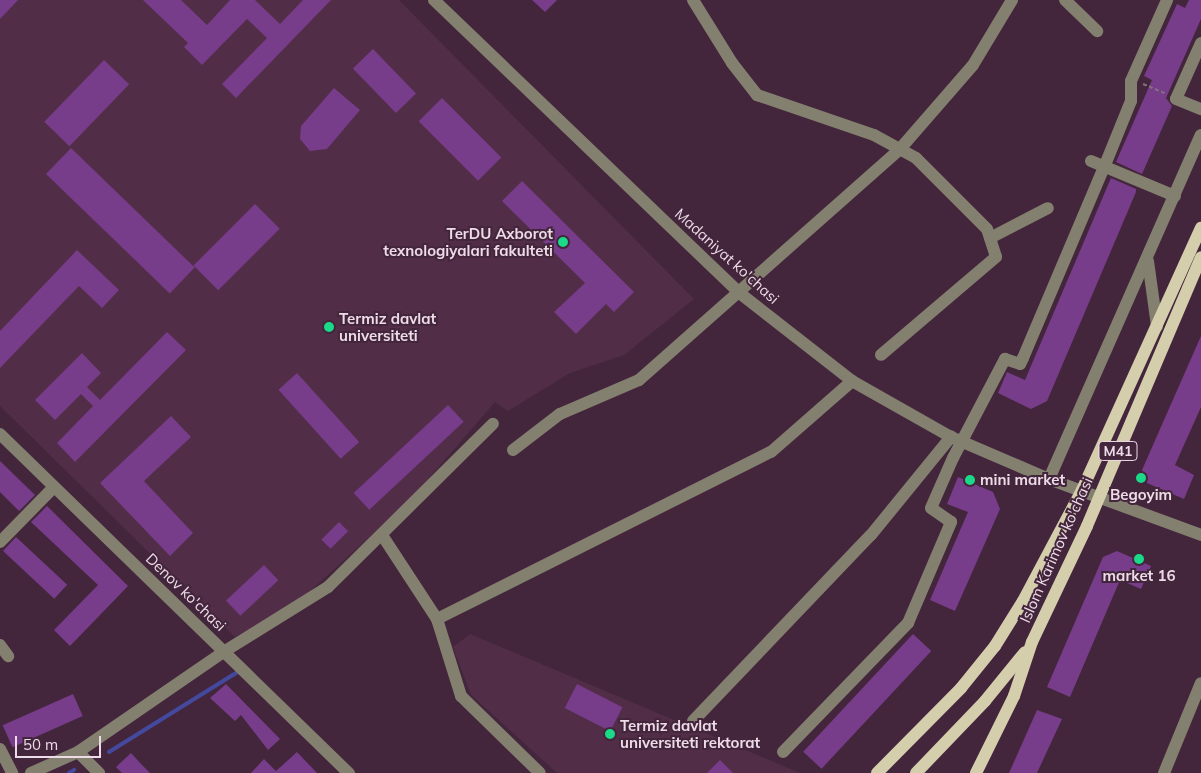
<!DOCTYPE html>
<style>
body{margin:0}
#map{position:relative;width:1201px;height:773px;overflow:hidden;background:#43263c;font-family:Mulish,sans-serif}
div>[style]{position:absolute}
.built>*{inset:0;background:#512d47}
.stream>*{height:4px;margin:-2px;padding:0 2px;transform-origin:2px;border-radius:2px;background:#45499e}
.building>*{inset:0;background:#773c8a;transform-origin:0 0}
.path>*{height:2px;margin-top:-1px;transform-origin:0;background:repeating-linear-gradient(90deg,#856c7e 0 4px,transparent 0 6.5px)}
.minor>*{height:12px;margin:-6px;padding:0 6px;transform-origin:6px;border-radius:6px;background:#83806f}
.major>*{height:12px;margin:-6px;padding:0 6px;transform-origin:6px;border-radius:6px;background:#d5ceac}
.dots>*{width:14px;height:14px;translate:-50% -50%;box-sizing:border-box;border:2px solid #43263c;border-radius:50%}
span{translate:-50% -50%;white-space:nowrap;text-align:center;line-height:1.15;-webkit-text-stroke:4px #43263c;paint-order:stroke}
.shield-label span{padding:1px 4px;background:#43263c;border:1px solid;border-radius:4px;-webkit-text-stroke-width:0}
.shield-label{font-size:14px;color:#eedbe8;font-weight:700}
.poi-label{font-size:15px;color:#eedbe8;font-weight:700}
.right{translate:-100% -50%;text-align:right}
.left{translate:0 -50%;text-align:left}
.street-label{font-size:15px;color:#eedbe8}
.scale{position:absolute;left:15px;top:736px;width:86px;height:22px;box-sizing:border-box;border:2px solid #eedbe8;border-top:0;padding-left:6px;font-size:15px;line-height:18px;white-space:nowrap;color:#eedbe8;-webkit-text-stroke:4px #43263c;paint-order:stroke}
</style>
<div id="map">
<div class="built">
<div style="clip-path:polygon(0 0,399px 0,694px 299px,624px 355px,570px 373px,508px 411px,495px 402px,411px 499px,295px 605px,235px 637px,0 406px)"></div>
<div style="clip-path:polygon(470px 634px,800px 773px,557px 773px,471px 695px,453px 647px)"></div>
</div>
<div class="stream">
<div style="left:109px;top:752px;width:150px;rotate:-31.9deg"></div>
<div style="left:69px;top:773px;width:6px;rotate:-31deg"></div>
</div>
<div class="building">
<div style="clip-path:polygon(0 0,18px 0,0 19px)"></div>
<div style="clip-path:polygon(143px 0,181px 0,207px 25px,230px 0,255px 0,280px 24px,303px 0,331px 0,236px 98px,222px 84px,267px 38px,247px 19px,202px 65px,184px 47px,188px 43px)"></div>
<div style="clip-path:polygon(532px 0,557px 0,545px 12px)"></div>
<div style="clip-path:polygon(1189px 0,1201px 0,1201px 19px,1166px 98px,1172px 106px,1142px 174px,1116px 162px,1152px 80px,1144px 76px,1177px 4px,1185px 8px)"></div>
<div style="left:373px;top:49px;width:62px;height:28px;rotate:46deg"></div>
<div style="left:104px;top:60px;width:35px;height:86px;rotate:44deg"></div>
<div style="clip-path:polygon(334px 88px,360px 110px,327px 149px,310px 151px,300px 139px,301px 126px)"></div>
<div style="left:442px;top:98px;width:84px;height:33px;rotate:45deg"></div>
<div style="left:71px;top:148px;width:172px;height:36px;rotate:44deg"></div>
<div style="clip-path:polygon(1111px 178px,1136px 189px,1136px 192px,1047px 401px,1031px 409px,998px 393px,1007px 372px,1025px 380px)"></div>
<div style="clip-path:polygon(522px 181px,634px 292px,614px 312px,606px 304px,576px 334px,554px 312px,585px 283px,502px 201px)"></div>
<div style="left:255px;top:204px;width:35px;height:87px;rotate:45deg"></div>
<div style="clip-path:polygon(77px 250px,119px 290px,102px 308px,79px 286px,0 368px,0 331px)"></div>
<div style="clip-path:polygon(167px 332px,186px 350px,75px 462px,57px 443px,93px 406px,81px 394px,55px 420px,35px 400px,82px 353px,101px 373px,87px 387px,100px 400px)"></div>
<div style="clip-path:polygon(1201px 336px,1201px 407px,1175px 465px,1194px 475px,1184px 499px,1147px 483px,1142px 470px)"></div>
<div style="left:297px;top:373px;width:93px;height:25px;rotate:48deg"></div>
<div style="left:448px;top:405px;width:23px;height:129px;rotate:47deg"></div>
<div style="clip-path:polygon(171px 416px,191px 437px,144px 481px,193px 533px,170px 556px,100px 483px)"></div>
<div style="clip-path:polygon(0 461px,35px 495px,19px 511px,0 492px)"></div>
<div style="clip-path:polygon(958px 477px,993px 492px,1000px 509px,955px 611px,930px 600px,968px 512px,947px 504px)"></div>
<div style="clip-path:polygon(47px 506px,128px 586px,70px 646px,54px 630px,98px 585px,31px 522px)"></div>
<div style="left:339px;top:522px;width:13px;height:25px;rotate:45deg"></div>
<div style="left:16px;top:537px;width:70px;height:19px;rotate:43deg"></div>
<div style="clip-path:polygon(1117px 551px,1151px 566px,1141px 589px,1120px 580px,1070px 697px,1047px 687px,1103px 557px)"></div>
<div style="left:264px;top:565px;width:21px;height:52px;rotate:47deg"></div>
<div style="left:913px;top:634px;width:25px;height:161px;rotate:43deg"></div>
<div style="clip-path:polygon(226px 684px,280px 739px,268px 750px,241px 715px,235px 721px,210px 698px)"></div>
<div style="left:577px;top:684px;width:51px;height:27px;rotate:27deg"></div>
<div style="left:73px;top:694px;width:24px;height:77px;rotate:66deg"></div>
<div style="clip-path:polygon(1037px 710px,1062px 719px,1037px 773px,1009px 773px)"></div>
<div style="clip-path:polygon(297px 752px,317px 773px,251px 773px,264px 759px,276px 771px)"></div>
<div style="clip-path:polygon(131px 753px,142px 765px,150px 773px,122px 773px,116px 767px)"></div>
<div style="clip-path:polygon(720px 760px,733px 773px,707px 773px)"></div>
</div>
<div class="path">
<div style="left:1143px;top:84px;width:25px;rotate:23deg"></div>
</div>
<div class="minor">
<div style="left:434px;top:0;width:420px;rotate:43.8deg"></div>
<div style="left:737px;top:291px;width:146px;rotate:38deg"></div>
<div style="left:852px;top:381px;width:114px;rotate:29.5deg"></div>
<div style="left:951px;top:437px;width:107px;rotate:23.2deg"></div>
<div style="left:1049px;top:479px;width:162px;rotate:20.2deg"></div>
<div style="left:693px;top:0;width:74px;rotate:58.2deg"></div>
<div style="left:732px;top:63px;width:41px;rotate:52deg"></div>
<div style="left:757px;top:95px;width:124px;rotate:18.9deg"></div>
<div style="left:874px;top:135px;width:48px;rotate:28.7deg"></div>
<div style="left:916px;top:158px;width:100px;rotate:45deg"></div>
<div style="left:987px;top:229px;width:29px;rotate:72deg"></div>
<div style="left:996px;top:257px;width:151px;rotate:139.6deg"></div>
<div style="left:1065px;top:0;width:45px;rotate:44.1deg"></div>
<div style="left:1201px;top:43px;width:61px;rotate:114.1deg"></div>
<div style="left:1176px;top:99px;width:27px;rotate:22deg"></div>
<div style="left:1091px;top:161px;width:91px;rotate:22.6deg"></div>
<div style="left:990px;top:238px;width:65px;rotate:-27.3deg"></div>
<div style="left:1148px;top:261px;width:66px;rotate:82.1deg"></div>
<div style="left:0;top:434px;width:487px;rotate:44.2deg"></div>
<div style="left:513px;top:450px;width:59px;rotate:-37.5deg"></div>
<div style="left:560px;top:414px;width:86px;rotate:-23.3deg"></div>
<div style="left:639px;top:380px;width:349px;rotate:-41.5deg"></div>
<div style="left:900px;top:149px;width:111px;rotate:-49deg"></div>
<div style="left:973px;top:65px;width:76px;rotate:-59deg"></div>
<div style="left:1049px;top:479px;width:376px;rotate:-66.2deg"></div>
<div style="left:382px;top:535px;width:100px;rotate:56.8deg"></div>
<div style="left:437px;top:619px;width:81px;rotate:72.7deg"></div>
<div style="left:461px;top:696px;width:110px;rotate:44.3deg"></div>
<div style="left:0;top:542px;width:77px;rotate:-45.5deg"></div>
<div style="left:437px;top:619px;width:373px;rotate:-26.6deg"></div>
<div style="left:771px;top:452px;width:108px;rotate:-41.2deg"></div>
<div style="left:0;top:645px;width:14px;rotate:54deg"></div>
<div style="left:693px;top:721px;width:257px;rotate:-46.3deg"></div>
<div style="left:871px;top:535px;width:127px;rotate:-50.8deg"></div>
<div style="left:0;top:749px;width:27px;rotate:63deg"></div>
<div style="left:78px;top:752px;width:30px;rotate:45deg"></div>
<div style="left:783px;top:752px;width:180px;rotate:-45.9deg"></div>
<div style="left:908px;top:623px;width:110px;rotate:-66.9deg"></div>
<div style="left:951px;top:522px;width:24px;rotate:-145deg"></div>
<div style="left:931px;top:508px;width:55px;rotate:-66.3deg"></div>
<div style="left:953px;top:458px;width:112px;rotate:-62.3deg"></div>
<div style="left:1005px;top:359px;width:16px;rotate:18deg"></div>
<div style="left:1020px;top:364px;width:7px;rotate:-63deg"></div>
<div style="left:1023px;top:358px;width:210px;rotate:-67deg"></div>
<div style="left:1105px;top:165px;width:69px;rotate:-67.9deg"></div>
<div style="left:1131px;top:101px;width:20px;rotate:-90deg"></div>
<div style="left:1131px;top:81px;width:89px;rotate:-66deg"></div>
<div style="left:31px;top:773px;width:51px;rotate:-24.1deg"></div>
<div style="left:78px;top:752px;width:178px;rotate:-34.5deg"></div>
<div style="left:225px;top:651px;width:121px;rotate:-31.9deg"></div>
<div style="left:328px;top:587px;width:232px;rotate:-44.7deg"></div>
<div style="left:1164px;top:773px;width:97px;rotate:-67.7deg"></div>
</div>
<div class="major">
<div style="left:877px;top:773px;width:120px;rotate:-45.3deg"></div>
<div style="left:961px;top:688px;width:54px;rotate:-51deg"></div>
<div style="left:995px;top:646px;width:53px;rotate:-58.1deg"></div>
<div style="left:1023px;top:601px;width:126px;rotate:-62deg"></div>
<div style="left:1082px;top:490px;width:288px;rotate:-65.6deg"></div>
<div style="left:916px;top:773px;width:100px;rotate:-46.2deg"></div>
<div style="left:985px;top:701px;width:63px;rotate:-50.8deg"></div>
<div style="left:976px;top:773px;width:86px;rotate:-63.7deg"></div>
<div style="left:1014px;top:696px;width:57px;rotate:-71.6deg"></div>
<div style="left:1032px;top:642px;width:128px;rotate:-64.6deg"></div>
<div style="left:1087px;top:526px;width:292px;rotate:-67deg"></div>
</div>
<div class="dots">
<div style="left:563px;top:242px;background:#1ad988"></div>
<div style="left:329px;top:327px;background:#1ad988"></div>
<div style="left:1141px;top:478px;background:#1ad988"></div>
<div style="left:970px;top:480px;background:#1ad988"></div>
<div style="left:1139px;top:559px;background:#1ad988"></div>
<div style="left:610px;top:734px;background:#1ad988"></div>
</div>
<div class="shield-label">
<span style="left:1118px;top:451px">M41</span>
</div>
<div class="poi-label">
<span class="right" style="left:553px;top:242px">TerDU Axborot<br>texnologiyalari fakulteti</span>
<span class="left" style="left:339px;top:327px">Termiz davlat<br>universiteti</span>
<span class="left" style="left:980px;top:480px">mini market</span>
<span style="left:1141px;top:495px">Begoyim</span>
<span style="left:1139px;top:576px">market 16</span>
<span class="left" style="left:620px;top:734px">Termiz davlat<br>universiteti rektorat</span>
</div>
<div class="street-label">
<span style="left:727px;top:256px;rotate:42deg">Madaniyat ko'chasi</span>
<span style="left:1056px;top:550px;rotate:-66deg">Islom Karimov ko'chasi</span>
<span style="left:186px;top:592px;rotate:44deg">Denov ko'chasi</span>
</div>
<div class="scale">50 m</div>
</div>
